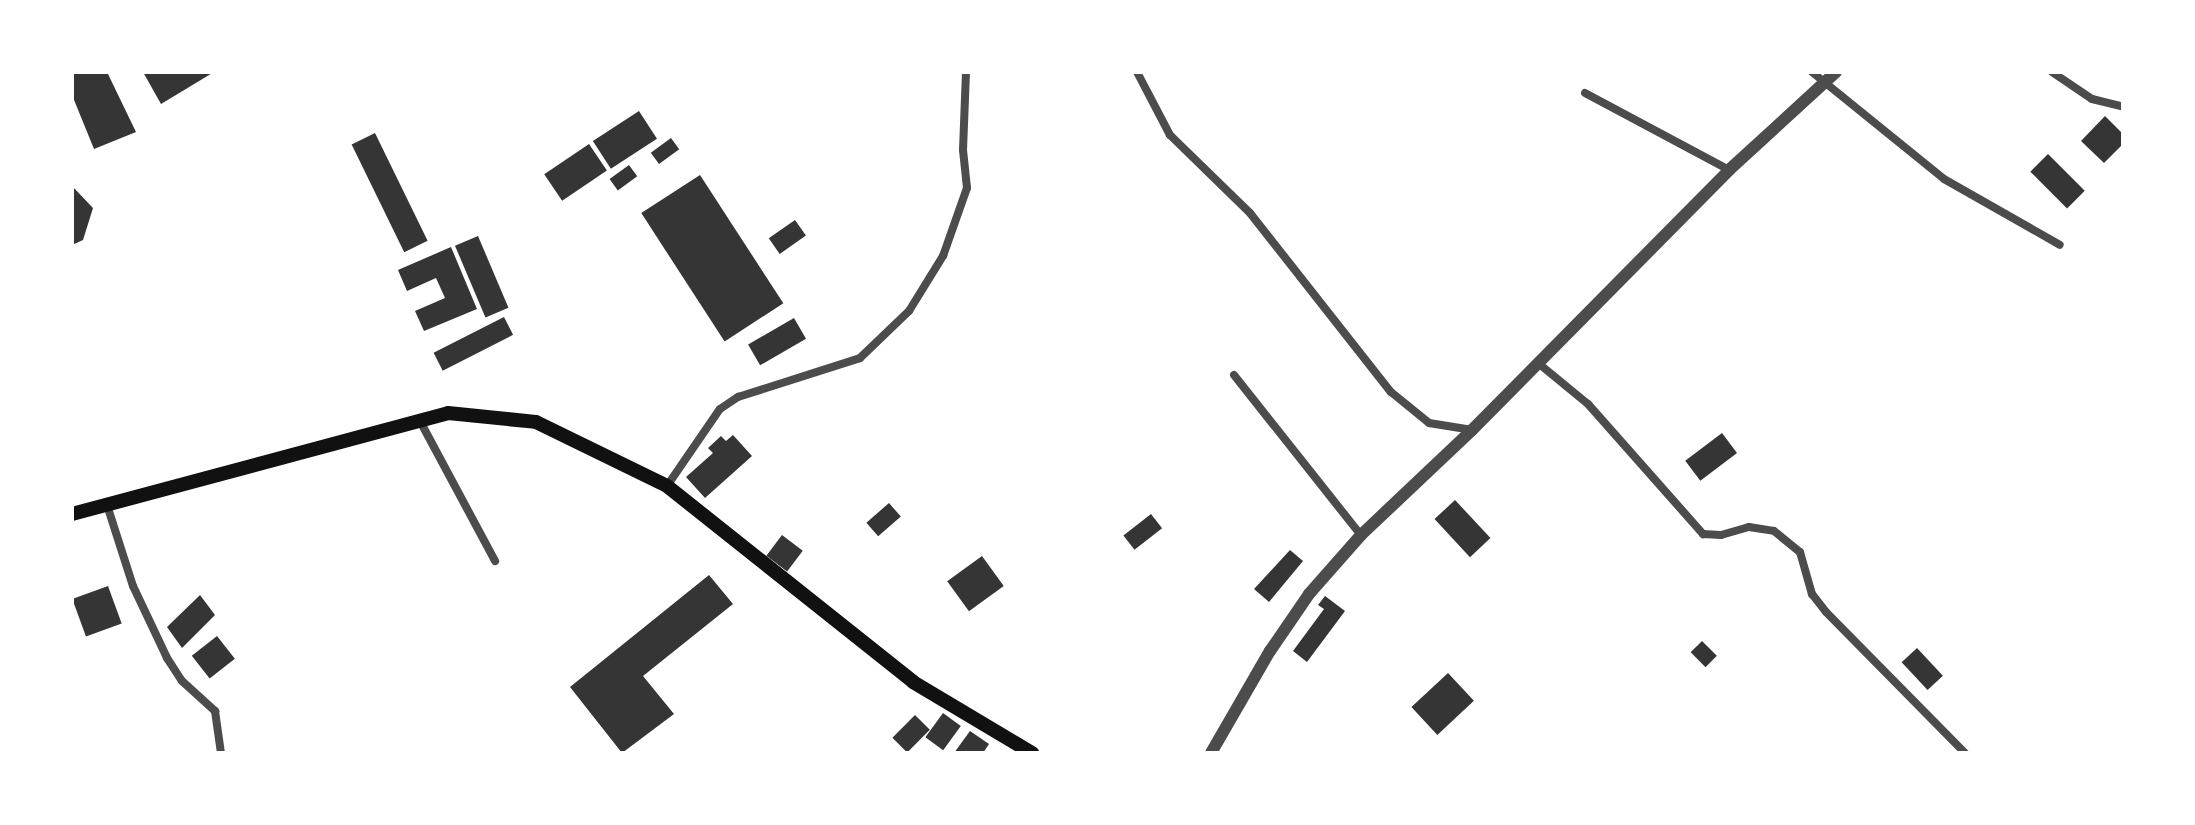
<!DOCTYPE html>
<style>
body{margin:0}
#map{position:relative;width:2195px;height:825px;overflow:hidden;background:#fff;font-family:"Asap Condensed",sans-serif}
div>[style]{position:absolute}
.building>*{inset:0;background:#353535;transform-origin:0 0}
.minor>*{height:8px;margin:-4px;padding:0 4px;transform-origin:4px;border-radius:4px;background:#4c4c4c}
.tertiary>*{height:12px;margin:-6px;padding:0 6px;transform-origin:6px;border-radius:6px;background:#4c4c4c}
.secondary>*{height:14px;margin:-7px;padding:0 7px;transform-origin:7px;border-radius:7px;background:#111}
span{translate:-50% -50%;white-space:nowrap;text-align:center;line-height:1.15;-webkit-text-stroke:8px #fff;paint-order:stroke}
.frame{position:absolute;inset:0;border:74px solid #fff;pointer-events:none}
</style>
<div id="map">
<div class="building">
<div style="clip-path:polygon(72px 72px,107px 72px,136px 132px,94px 149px,72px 95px)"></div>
<div style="clip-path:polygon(143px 72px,214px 72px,161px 104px)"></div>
<div style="left:639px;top:111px;width:33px;height:55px;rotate:57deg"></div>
<div style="clip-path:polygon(2105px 116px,2123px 134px,2123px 144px,2104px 163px,2081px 141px)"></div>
<div style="left:375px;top:133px;width:120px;height:26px;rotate:64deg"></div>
<div style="left:671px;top:138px;width:14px;height:25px;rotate:54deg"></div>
<div style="left:589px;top:144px;width:32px;height:54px;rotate:56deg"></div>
<div style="left:2048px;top:154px;width:52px;height:25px;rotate:45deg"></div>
<div style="left:629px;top:165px;width:14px;height:24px;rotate:54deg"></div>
<div style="left:700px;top:175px;width:153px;height:70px;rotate:57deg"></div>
<div style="clip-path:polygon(72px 186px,93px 208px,83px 240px,72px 245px)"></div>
<div style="left:795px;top:220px;width:19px;height:32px;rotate:55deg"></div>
<div style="left:478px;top:236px;width:78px;height:25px;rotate:67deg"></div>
<div style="clip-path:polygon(451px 247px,477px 309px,424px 331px,415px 311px,445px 298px,436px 278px,407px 291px,398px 270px)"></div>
<div style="left:504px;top:317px;width:20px;height:79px;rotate:63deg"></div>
<div style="left:794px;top:318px;width:24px;height:53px;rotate:60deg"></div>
<div style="left:1722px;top:433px;width:25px;height:46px;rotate:53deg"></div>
<div style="clip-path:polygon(733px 435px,752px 456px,705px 498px,686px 477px,713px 453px,708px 448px,721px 436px,726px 441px)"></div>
<div style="left:1455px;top:500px;width:52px;height:28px;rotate:47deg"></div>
<div style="left:889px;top:503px;width:18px;height:30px;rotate:49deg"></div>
<div style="left:1151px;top:514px;width:18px;height:35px;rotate:52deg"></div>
<div style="left:782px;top:535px;width:26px;height:26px;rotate:37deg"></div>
<div style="clip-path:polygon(1290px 550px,1303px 561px,1269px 602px,1254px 589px)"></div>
<div style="left:982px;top:556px;width:37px;height:43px;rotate:54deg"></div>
<div style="clip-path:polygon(709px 575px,733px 604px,643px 676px,674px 714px,622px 753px,570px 687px)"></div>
<div style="left:108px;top:586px;width:40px;height:38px;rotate:70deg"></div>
<div style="clip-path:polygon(200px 595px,215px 615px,182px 648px,167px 627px)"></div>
<div style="clip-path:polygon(1325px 596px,1345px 611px,1307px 662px,1293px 651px,1324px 609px,1318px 605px)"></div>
<div style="left:217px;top:636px;width:29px;height:32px;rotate:52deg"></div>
<div style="left:1702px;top:641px;width:21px;height:16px;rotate:45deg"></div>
<div style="left:1917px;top:648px;width:38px;height:21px;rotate:47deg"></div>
<div style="left:1448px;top:673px;width:38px;height:50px;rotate:47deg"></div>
<div style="left:943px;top:713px;width:22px;height:30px;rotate:36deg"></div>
<div style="left:915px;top:715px;width:21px;height:32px;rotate:45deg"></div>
<div style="clip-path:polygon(970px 731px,989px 744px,983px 753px,954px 753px)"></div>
</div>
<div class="minor">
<div style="left:1137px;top:72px;width:71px;rotate:62.4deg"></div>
<div style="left:1170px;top:135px;width:112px;rotate:44.3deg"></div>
<div style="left:1250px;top:213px;width:228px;rotate:51.8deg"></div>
<div style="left:1391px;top:392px;width:49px;rotate:39.2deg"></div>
<div style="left:1429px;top:423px;width:44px;rotate:9.2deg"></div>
<div style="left:1812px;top:72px;width:170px;rotate:39deg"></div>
<div style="left:1944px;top:179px;width:133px;rotate:29.6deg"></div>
<div style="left:2052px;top:72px;width:48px;rotate:34deg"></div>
<div style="left:2092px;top:99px;width:32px;rotate:14deg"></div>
<div style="left:1585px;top:93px;width:163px;rotate:28.1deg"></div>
<div style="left:1538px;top:363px;width:65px;rotate:39.4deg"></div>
<div style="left:1588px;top:404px;width:174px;rotate:48.5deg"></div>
<div style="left:1703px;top:534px;width:18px;rotate:3deg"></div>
<div style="left:1721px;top:535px;width:29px;rotate:-16deg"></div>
<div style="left:1749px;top:527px;width:25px;rotate:9deg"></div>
<div style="left:1774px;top:531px;width:33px;rotate:39deg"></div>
<div style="left:1800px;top:552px;width:44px;rotate:74.1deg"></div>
<div style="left:1812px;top:594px;width:23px;rotate:52deg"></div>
<div style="left:1826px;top:612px;width:198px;rotate:45.4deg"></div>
<div style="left:1234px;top:375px;width:204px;rotate:51.6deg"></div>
<div style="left:420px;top:421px;width:159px;rotate:61.8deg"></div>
<div style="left:667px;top:486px;width:93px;rotate:-55.5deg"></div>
<div style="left:720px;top:409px;width:22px;rotate:-34deg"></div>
<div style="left:738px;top:397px;width:128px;rotate:-17.7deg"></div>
<div style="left:860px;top:358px;width:68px;rotate:-43.8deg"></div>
<div style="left:909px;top:311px;width:65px;rotate:-58.3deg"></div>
<div style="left:943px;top:256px;width:72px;rotate:-70.6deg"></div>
<div style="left:967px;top:188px;width:38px;rotate:-96deg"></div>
<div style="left:963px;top:150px;width:78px;rotate:-87.8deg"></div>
<div style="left:107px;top:505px;width:85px;rotate:72.2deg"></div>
<div style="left:133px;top:586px;width:80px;rotate:64.7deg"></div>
<div style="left:167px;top:658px;width:27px;rotate:57deg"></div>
<div style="left:182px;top:681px;width:45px;rotate:42.3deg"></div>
<div style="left:215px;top:711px;width:42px;rotate:81.9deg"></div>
</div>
<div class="tertiary">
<div style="left:1211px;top:753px;width:118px;rotate:-60deg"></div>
<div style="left:1270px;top:651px;width:69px;rotate:-55.6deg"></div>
<div style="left:1309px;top:594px;width:79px;rotate:-48.6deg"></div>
<div style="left:1361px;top:535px;width:153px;rotate:-43.4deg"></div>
<div style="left:1472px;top:430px;width:366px;rotate:-45.3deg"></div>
<div style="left:1729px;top:170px;width:145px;rotate:-42.5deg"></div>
</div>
<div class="secondary">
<div style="left:72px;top:514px;width:389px;rotate:-15deg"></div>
<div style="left:448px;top:413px;width:88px;rotate:5.8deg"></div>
<div style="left:536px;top:422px;width:146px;rotate:26deg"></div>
<div style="left:667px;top:486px;width:315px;rotate:38.5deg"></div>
<div style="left:913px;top:682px;width:139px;rotate:30.8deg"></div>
</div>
<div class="frame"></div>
</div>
